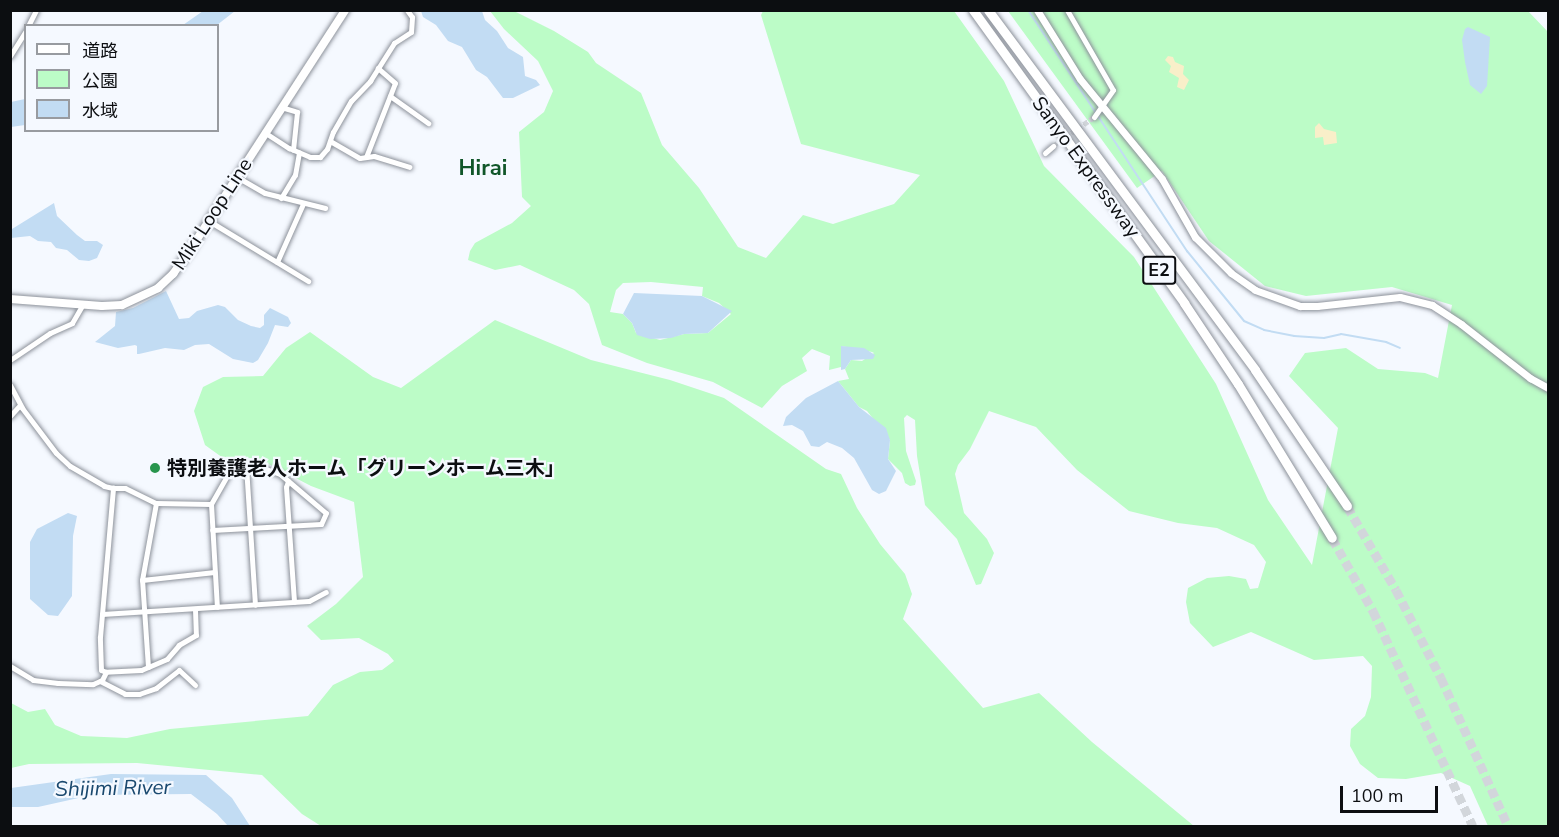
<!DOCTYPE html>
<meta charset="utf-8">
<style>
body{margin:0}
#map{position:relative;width:1559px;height:837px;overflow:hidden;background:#f5f9ff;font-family:"Nunito Sans","Noto Sans JP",sans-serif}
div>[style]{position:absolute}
.green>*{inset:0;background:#bcfcc7}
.sand>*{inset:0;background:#f9efc9}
.water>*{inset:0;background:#c2dcf3}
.stream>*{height:2px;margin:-1px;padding:0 1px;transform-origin:1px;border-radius:1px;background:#c2dcf3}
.minor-tunnel>*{height:5px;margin-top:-2.5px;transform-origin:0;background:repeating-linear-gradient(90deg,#d2d6db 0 5px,transparent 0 7.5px)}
.motorway-tunnel>*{height:9px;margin-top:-4.5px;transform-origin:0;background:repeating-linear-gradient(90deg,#d2d6db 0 9px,transparent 0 13.5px)}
.roads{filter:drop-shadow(0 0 2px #8d929b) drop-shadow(0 0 2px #8d929b)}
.minor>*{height:5px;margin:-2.5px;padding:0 2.5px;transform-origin:2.5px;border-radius:2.5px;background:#fff}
.tertiary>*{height:7px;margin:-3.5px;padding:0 3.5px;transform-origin:3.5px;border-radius:3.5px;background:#fff}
.secondary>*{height:8px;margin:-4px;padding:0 4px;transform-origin:4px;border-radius:4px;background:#fff}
.motorway>*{height:9px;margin:-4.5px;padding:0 4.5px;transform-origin:4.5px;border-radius:4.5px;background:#fff}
.dots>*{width:16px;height:16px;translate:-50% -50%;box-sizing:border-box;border:3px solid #f5f9ff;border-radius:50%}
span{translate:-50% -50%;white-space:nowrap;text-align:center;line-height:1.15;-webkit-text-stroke:4.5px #f5f9ff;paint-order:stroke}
.shield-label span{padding:2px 4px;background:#f5f9ff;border:2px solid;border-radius:4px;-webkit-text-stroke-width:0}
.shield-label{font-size:18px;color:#0c0e11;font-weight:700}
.street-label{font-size:20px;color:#0c0e11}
.poi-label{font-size:20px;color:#0c0e11;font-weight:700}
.left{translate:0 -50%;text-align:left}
.water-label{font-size:21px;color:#19486e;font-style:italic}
.quarter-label{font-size:22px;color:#105629;font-weight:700}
.frame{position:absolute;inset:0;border:12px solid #0c0e11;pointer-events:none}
.legend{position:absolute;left:24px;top:24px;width:195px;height:108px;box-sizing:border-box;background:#f5f9ff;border:2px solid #989ba0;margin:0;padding:8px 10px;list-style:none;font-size:18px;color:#0c0e11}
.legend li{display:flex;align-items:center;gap:12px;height:30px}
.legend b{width:30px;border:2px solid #989ba0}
.scale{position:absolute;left:1340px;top:786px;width:98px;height:27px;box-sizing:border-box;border:3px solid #0c0e11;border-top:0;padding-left:8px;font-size:18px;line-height:21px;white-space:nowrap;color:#0c0e11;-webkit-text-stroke:4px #f5f9ff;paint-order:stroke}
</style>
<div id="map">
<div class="green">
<div style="clip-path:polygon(evenodd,490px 11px,514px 11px,554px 31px,588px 52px,596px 63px,641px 93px,662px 145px,699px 188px,738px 247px,766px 258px,803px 215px,833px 224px,894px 204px,920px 175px,801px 144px,761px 15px,763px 11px,954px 11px,1004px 81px,1044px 166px,1134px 257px,1216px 384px,1268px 500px,1312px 565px,1338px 428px,1289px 376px,1305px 353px,1346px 348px,1378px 369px,1425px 373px,1438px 378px,1452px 305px,1392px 287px,1306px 296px,1265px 286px,1209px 241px,1162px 171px,1137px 188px,1008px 11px,1528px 11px,1548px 32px,1548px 826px,1488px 826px,1470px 786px,1441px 773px,1406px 779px,1378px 778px,1360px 764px,1350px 746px,1351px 729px,1365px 716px,1371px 697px,1372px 666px,1363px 656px,1314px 660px,1251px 632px,1213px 647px,1190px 623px,1186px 602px,1188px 588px,1207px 578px,1229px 576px,1246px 579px,1250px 589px,1258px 588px,1266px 562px,1254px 545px,1217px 528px,1178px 523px,1129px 511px,1077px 470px,1036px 427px,989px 411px,970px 449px,958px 465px,955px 474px,964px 513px,987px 539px,994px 553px,981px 584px,976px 585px,957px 539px,925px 505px,917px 456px,915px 420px,907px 415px,904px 418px,906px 451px,916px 481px,915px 485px,910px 486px,905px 483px,902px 473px,888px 459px,890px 440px,867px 411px,859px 407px,838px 381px,849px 379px,845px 369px,851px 360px,862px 361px,874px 353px,872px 352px,841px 346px,841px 367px,829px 370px,830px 356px,812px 349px,802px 358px,807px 371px,782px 386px,762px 408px,713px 382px,647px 363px,602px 345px,589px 304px,574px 290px,520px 265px,495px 270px,468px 260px,470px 251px,475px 243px,512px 223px,531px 206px,522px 197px,519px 132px,544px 112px,553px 91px,538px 61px,504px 29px,490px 11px,651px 282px,703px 287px,702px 296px,719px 303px,731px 314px,708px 333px,684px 334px,660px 340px,636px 333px,632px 323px,623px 314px,610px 312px,616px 290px,623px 283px,651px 282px)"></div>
<div style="clip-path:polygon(495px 320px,591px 360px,670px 380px,724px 398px,826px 469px,841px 474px,857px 508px,880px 544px,905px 574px,912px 594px,903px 619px,983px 708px,1039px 693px,1092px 742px,1194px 826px,321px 826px,302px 814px,262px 775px,137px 763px,29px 764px,11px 768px,11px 703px,28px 712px,45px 709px,55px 725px,81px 736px,127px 738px,170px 729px,308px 716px,333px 685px,360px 672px,382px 670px,394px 661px,388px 654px,359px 638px,321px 640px,307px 626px,336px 604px,363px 577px,354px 502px,311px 486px,257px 458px,223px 458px,205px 445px,194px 411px,203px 387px,223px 377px,263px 376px,286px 348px,310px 332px,373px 377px,401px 388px)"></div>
</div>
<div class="sand">
<div style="clip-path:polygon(1168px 56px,1173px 57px,1175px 62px,1184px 66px,1183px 74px,1189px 80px,1184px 90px,1177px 87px,1179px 78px,1169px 72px,1171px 66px,1165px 60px)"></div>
<div style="clip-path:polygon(1319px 123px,1324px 129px,1336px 132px,1337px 143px,1324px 145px,1323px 137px,1315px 138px,1315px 127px)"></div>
</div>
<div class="water">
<div style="clip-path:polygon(203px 11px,203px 10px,235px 11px,217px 25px,183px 25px)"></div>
<div style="clip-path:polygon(421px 11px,482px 11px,485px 20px,497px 31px,508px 48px,523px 57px,525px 76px,536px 80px,540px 85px,513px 98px,503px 98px,487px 77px,476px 70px,462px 47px,448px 41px,436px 25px,423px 17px)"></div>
<div style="clip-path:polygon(1468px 27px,1490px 37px,1487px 86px,1481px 94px,1470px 85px,1465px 62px,1462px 40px,1465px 29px)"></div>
<div style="clip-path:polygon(25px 99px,25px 125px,11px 127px,11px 102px)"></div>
<div style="clip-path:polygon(54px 203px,57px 216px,77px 235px,85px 241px,97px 241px,103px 245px,97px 258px,89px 261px,79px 260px,67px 250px,56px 248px,51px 242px,38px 241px,30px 236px,11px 238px,12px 229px)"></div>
<div style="clip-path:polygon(166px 291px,179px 319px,189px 318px,197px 311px,218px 305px,225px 307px,238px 320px,251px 326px,260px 328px,264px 325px,264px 315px,270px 308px,288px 317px,291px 323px,288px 327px,275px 325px,268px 343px,258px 360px,253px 363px,233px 359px,209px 344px,195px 345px,184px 350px,165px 348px,139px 354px,137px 354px,137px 346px,135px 345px,118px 348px,95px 342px,115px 326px,116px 312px,133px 308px)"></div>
<div style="clip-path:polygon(634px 293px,702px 296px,732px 311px,708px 333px,684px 334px,671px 338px,650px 339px,637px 335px,632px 323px,623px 314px)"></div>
<div style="clip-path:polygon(841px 346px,864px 348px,875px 355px,873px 359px,851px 360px,845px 369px,841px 370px)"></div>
<div style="clip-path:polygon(838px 381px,859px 407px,886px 428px,890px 440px,888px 459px,896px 471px,886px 491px,879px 494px,872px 490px,854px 458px,842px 448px,827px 442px,819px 447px,811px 446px,803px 431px,792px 425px,783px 426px,786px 417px,806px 398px)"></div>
<div style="clip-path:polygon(68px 513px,77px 516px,73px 536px,72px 596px,58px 616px,48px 615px,30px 599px,30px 542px,37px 529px)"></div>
<div style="clip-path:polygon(111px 774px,206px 775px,232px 798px,250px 826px,228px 826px,217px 814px,191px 794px,92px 795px,38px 807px,11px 807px,11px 788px)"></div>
</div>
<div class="stream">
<div style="left:1028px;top:10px;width:289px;rotate:56.6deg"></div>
<div style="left:1187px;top:251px;width:90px;rotate:50.8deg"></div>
<div style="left:1244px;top:321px;width:22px;rotate:24deg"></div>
<div style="left:1264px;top:330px;width:31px;rotate:11deg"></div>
<div style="left:1294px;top:336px;width:30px;rotate:4deg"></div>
<div style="left:1324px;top:338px;width:17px;rotate:-13deg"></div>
<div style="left:1341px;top:334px;width:46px;rotate:10.1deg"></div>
<div style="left:1386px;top:342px;width:15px;rotate:23deg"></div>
</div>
<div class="minor-tunnel">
<div style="left:1053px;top:146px;width:50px;rotate:-35.3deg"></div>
</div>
<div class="motorway-tunnel">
<div style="left:1347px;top:506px;width:97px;rotate:59.7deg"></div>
<div style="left:1396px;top:590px;width:99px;rotate:62.9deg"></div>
<div style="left:1441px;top:678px;width:162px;rotate:65.6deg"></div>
<div style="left:1332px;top:538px;width:84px;rotate:60.7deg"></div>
<div style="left:1373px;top:611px;width:237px;rotate:65.1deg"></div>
</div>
<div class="roads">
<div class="minor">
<div style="left:1067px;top:10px;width:92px;rotate:60.1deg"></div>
<div style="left:1113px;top:90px;width:33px;rotate:125deg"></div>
<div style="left:28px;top:26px;width:18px;rotate:-63deg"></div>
<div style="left:10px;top:56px;width:31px;rotate:-58deg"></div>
<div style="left:390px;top:96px;width:47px;rotate:35.4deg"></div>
<div style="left:281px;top:107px;width:17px;rotate:17deg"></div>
<div style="left:297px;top:112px;width:38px;rotate:96deg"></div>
<div style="left:264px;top:132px;width:30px;rotate:33deg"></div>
<div style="left:289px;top:148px;width:23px;rotate:23deg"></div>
<div style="left:310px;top:157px;width:10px"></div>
<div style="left:320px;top:157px;width:11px;rotate:-49deg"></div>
<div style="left:327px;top:149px;width:18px;rotate:-71deg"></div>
<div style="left:333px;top:132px;width:36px;rotate:-60deg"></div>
<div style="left:351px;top:101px;width:28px;rotate:-46deg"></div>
<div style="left:370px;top:81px;width:45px;rotate:-57.7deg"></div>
<div style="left:394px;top:43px;width:20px;rotate:-33deg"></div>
<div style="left:411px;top:32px;width:15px;rotate:-86deg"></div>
<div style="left:412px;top:17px;width:9px;rotate:-126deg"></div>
<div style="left:330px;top:141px;width:34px;rotate:30deg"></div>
<div style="left:360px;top:158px;width:14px;rotate:-8deg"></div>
<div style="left:374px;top:156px;width:37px;rotate:17deg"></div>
<div style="left:1045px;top:153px;width:11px;rotate:-41deg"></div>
<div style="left:366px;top:157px;width:79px;rotate:-68.6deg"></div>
<div style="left:395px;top:83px;width:23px;rotate:-139deg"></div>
<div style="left:237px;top:177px;width:32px;rotate:30deg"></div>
<div style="left:265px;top:193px;width:62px;rotate:14deg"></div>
<div style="left:281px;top:198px;width:27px;rotate:-59deg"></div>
<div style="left:295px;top:175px;width:23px;rotate:-80deg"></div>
<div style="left:209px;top:221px;width:116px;rotate:31.2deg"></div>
<div style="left:277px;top:262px;width:64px;rotate:-65.9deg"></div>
<div style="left:10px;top:360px;width:48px;rotate:-34deg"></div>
<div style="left:50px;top:333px;width:24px;rotate:-24deg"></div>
<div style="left:72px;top:323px;width:20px;rotate:-60deg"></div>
<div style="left:10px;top:385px;width:26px;rotate:62deg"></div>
<div style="left:22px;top:408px;width:56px;rotate:52.9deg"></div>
<div style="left:56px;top:453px;width:19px;rotate:43deg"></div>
<div style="left:70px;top:466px;width:39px;rotate:30deg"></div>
<div style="left:104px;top:486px;width:9px;rotate:13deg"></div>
<div style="left:10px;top:416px;width:15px;rotate:-48deg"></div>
<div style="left:246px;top:466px;width:139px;rotate:86.3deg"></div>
<div style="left:288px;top:481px;width:6px;rotate:108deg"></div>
<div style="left:286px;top:487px;width:115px;rotate:86deg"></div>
<div style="left:211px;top:504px;width:103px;rotate:86.7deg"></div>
<div style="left:142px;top:580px;width:73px;rotate:-6.3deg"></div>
<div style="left:195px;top:609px;width:26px;rotate:88deg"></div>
<div style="left:196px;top:635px;width:20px;rotate:150deg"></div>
<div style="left:179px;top:645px;width:18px;rotate:131deg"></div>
<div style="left:167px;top:659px;width:28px;rotate:157deg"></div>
<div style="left:141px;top:670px;width:35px;rotate:177deg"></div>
<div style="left:106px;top:672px;width:5px;rotate:-158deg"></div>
<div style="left:101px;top:670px;width:33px;rotate:-92deg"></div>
<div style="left:100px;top:637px;width:150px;rotate:-85deg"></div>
<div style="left:113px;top:488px;width:12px"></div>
<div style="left:125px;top:488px;width:34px;rotate:26deg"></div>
<div style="left:156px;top:503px;width:55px;rotate:1deg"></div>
<div style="left:211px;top:504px;width:43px;rotate:-60.4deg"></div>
<div style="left:232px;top:467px;width:22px;rotate:-5deg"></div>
<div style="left:254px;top:465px;width:28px;rotate:19deg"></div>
<div style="left:280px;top:474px;width:60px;rotate:40.3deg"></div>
<div style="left:326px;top:513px;width:12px;rotate:114deg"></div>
<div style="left:321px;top:524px;width:109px;rotate:176.8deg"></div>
<div style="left:102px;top:614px;width:207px;rotate:-3.6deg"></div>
<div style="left:309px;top:601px;width:19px;rotate:-28deg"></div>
<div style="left:10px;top:666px;width:27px;rotate:31deg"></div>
<div style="left:33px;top:680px;width:25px;rotate:7deg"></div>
<div style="left:58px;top:683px;width:35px;rotate:2deg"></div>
<div style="left:93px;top:684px;width:10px;rotate:-24deg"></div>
<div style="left:102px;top:680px;width:9px;rotate:-63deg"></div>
<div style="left:148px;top:667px;width:87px;rotate:-93.9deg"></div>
<div style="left:142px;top:580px;width:78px;rotate:-79.7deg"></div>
<div style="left:100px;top:681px;width:28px;rotate:27deg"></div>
<div style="left:125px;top:694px;width:14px"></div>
<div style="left:139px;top:694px;width:18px;rotate:-19deg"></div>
<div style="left:156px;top:688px;width:29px;rotate:-38deg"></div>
<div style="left:179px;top:670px;width:22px;rotate:43deg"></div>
</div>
<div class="tertiary">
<div style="left:1037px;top:10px;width:81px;rotate:58.1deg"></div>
<div style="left:1080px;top:79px;width:129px;rotate:50.6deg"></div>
<div style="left:1162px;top:179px;width:67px;rotate:60.4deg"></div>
<div style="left:1195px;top:237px;width:51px;rotate:45deg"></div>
<div style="left:1231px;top:273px;width:29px;rotate:35deg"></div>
<div style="left:1255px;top:290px;width:48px;rotate:19.6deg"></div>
<div style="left:1300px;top:306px;width:17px"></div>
<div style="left:1317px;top:306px;width:83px;rotate:-6.2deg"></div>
<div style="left:1400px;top:297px;width:33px;rotate:14deg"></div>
<div style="left:1432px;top:305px;width:35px;rotate:33deg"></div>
<div style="left:1461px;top:324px;width:88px;rotate:38deg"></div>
<div style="left:1530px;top:378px;width:21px;rotate:29deg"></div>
</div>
<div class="secondary">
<div style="left:10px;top:299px;width:92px;rotate:4.4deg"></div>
<div style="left:102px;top:306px;width:20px;rotate:-3deg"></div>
<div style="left:122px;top:305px;width:40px;rotate:-25deg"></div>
<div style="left:158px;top:288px;width:21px;rotate:-43deg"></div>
<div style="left:173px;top:274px;width:29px;rotate:-55deg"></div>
<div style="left:190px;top:250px;width:286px;rotate:-57.1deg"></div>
</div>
<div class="motorway">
<div style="left:973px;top:10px;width:361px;rotate:54.2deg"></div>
<div style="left:1184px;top:303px;width:97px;rotate:56.3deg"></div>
<div style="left:1238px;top:384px;width:180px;rotate:58.6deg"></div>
<div style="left:988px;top:10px;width:448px;rotate:53.4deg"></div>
<div style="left:1255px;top:370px;width:164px;rotate:55.9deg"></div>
</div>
</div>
<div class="dots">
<div style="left:155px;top:468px;background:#28954d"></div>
</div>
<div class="shield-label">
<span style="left:1159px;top:270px">E2</span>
</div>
<div class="street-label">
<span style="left:1086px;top:167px;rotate:54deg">Sanyo Expressway</span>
<span style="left:212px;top:214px;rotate:-57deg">Miki Loop Line</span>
</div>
<div class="poi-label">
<span class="left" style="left:167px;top:468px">特別養護老人ホーム「グリーンホーム三木」</span>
</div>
<div class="water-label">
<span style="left:113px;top:788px;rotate:-1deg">Shijimi River</span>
</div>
<div class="quarter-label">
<span style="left:483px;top:169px">Hirai</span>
</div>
<div class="frame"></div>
<ul class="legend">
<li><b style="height:8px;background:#fff"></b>道路</li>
<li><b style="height:16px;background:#bcfcc7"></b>公園</li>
<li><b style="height:16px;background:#c2dcf3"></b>水域</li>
</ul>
<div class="scale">100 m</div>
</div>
